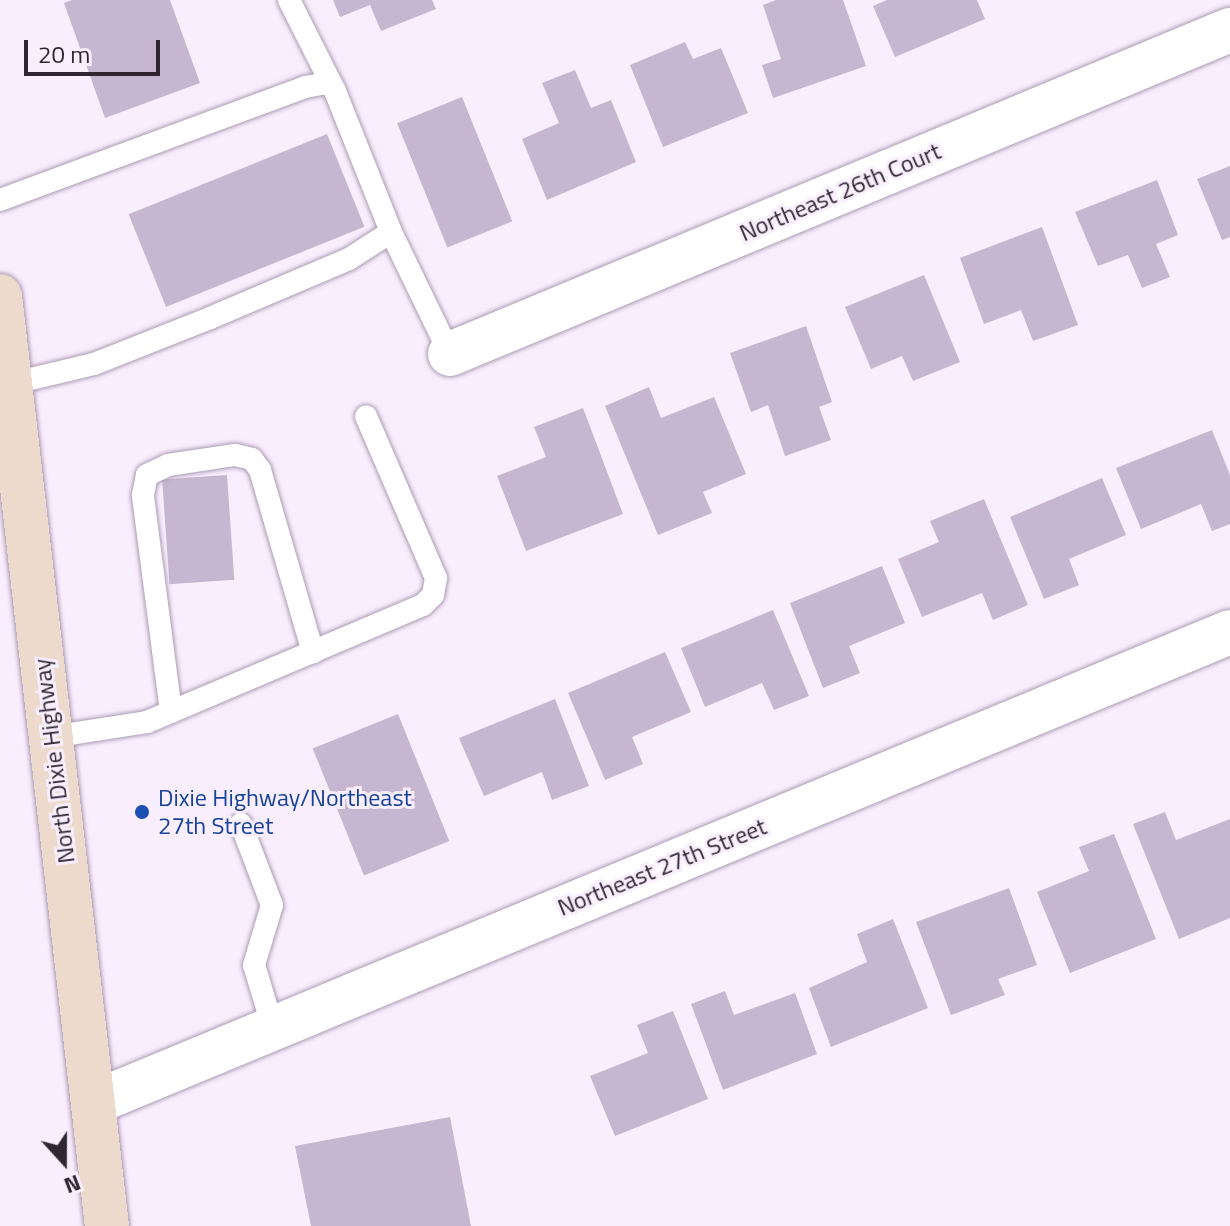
<!DOCTYPE html>
<style>
body{margin:0}
#map{position:relative;width:1230px;height:1226px;overflow:hidden;background:#f9eefe;font-family:"Titillium Web",sans-serif}
div>[style]{position:absolute}
.building>*{inset:0;background:#c7b6cf;transform-origin:0 0}
.roads{filter:drop-shadow(0 0 2px #ac9bb4) drop-shadow(0 0 2px #ac9bb4)}
.lane>*{height:22px;margin:-11px;padding:0 11px;transform-origin:11px;border-radius:11px;background:#fff}
.street>*{height:44px;margin:-22px;padding:0 22px;transform-origin:22px;border-radius:22px;background:#fff}
.secondary>*{height:44px;margin:-22px;padding:0 22px;transform-origin:22px;border-radius:22px;background:#ecdbcd}
.dots>*{width:22px;height:22px;translate:-50% -50%;box-sizing:border-box;border:4px solid #f9eefe;border-radius:50%}
span{translate:-50% -50%;white-space:nowrap;text-align:center;line-height:1.15;-webkit-text-stroke:6px #f9eefe;paint-order:stroke}
.street-label{font-size:24px;color:#2e2731}
.transit-label{font-size:24px;color:#164399}
.left{translate:0 -50%;text-align:left}
.north{position:absolute;left:24px;top:1122px;width:80px;height:80px;-webkit-text-stroke:6px #f9eefe;paint-order:stroke;rotate:159deg;font-size:22px;font-weight:700;line-height:32px;text-align:center;color:#2e2731}
.north::after{content:'';display:block;margin:auto;width:28px;height:36px;background:#2e2731;clip-path:polygon(50% 0,100% 100%,50% 72%,0 100%)}
.scale{position:absolute;left:24px;top:40px;width:136px;height:36px;box-sizing:border-box;border:4px solid #2e2731;border-top:0;padding-left:10px;font-size:24px;line-height:28px;white-space:nowrap;color:#2e2731;-webkit-text-stroke:6px #f9eefe;paint-order:stroke}
</style>
<div id="map">
<div class="building">
<div style="clip-path:polygon(72px 0,170px 0,200px 83px,105px 118px,64px 3px)"></div>
<div style="clip-path:polygon(333px 0,432px 0,436px 9px,381px 31px,370px 5px,340px 17px)"></div>
<div style="clip-path:polygon(776px 0,843px 0,866px 66px,773px 98px,762px 65px,781px 59px,763px 5px)"></div>
<div style="clip-path:polygon(887px 0,977px 0,985px 19px,895px 57px,873px 6px)"></div>
<div style="clip-path:polygon(685px 42px,693px 59px,721px 48px,748px 113px,663px 147px,630px 65px)"></div>
<div style="clip-path:polygon(575px 70px,591px 108px,611px 100px,636px 162px,547px 200px,522px 139px,559px 123px,542px 83px)"></div>
<div style="left:462px;top:97px;width:134px;height:70px;rotate:68deg"></div>
<div style="left:327px;top:134px;width:100px;height:214px;rotate:68deg"></div>
<div style="clip-path:polygon(1230px 166px,1230px 237px,1222px 240px,1197px 179px)"></div>
<div style="clip-path:polygon(1157px 180px,1178px 235px,1156px 244px,1170px 277px,1142px 288px,1128px 255px,1098px 266px,1075px 212px)"></div>
<div style="clip-path:polygon(1042px 227px,1078px 325px,1033px 341px,1021px 310px,984px 324px,960px 258px)"></div>
<div style="clip-path:polygon(924px 275px,960px 362px,913px 381px,902px 356px,871px 369px,845px 307px)"></div>
<div style="clip-path:polygon(806px 326px,832px 402px,819px 407px,831px 440px,785px 456px,768px 405px,751px 412px,730px 353px)"></div>
<div style="clip-path:polygon(649px 387px,661px 418px,714px 397px,746px 474px,703px 492px,712px 513px,658px 535px,605px 406px)"></div>
<div style="clip-path:polygon(583px 408px,623px 514px,526px 551px,497px 476px,546px 457px,534px 427px)"></div>
<div style="clip-path:polygon(1212px 430px,1230px 475px,1230px 524px,1212px 531px,1201px 504px,1141px 529px,1116px 468px)"></div>
<div style="left:227px;top:475px;width:105px;height:65px;rotate:86deg"></div>
<div style="clip-path:polygon(1102px 478px,1126px 535px,1069px 559px,1079px 585px,1044px 599px,1010px 517px)"></div>
<div style="clip-path:polygon(984px 499px,1028px 605px,993px 620px,982px 593px,922px 617px,898px 559px,939px 542px,930px 521px)"></div>
<div style="clip-path:polygon(882px 566px,905px 623px,849px 646px,860px 673px,823px 688px,790px 603px)"></div>
<div style="clip-path:polygon(773px 610px,809px 696px,774px 710px,762px 683px,705px 707px,681px 648px)"></div>
<div style="clip-path:polygon(665px 652px,691px 712px,632px 737px,643px 764px,605px 780px,568px 693px)"></div>
<div style="clip-path:polygon(555px 699px,589px 786px,552px 800px,542px 772px,484px 796px,459px 738px)"></div>
<div style="left:398px;top:714px;width:137px;height:92px;rotate:68deg"></div>
<div style="clip-path:polygon(1165px 812px,1176px 840px,1230px 819px,1230px 918px,1179px 939px,1133px 824px)"></div>
<div style="clip-path:polygon(1114px 834px,1156px 939px,1070px 973px,1037px 892px,1089px 871px,1079px 847px)"></div>
<div style="clip-path:polygon(1009px 888px,1037px 965px,998px 979px,1005px 995px,951px 1015px,916px 922px)"></div>
<div style="clip-path:polygon(893px 919px,928px 1008px,831px 1047px,809px 988px,867px 962px,857px 934px)"></div>
<div style="clip-path:polygon(725px 991px,734px 1015px,795px 993px,817px 1054px,723px 1090px,691px 1004px)"></div>
<div style="clip-path:polygon(673px 1011px,708px 1099px,615px 1136px,590px 1076px,648px 1053px,637px 1025px)"></div>
<div style="clip-path:polygon(450px 1117px,471px 1226px,311px 1226px,295px 1146px)"></div>
</div>
<div class="roads">
<div class="lane">
<div style="left:289px;top:0;width:102px;rotate:63.2deg"></div>
<div style="left:335px;top:91px;width:152px;rotate:68.3deg"></div>
<div style="left:391px;top:232px;width:136px;rotate:64.2deg"></div>
<div style="left:0;top:200px;width:325px;rotate:-20.3deg"></div>
<div style="left:305px;top:87px;width:23px;rotate:-10deg"></div>
<div style="left:10px;top:384px;width:86px;rotate:-13.4deg"></div>
<div style="left:94px;top:364px;width:125px;rotate:-21.6deg"></div>
<div style="left:210px;top:318px;width:151px;rotate:-23deg"></div>
<div style="left:349px;top:259px;width:50px;rotate:-32.7deg"></div>
<div style="left:171px;top:712px;width:219px;rotate:-97.4deg"></div>
<div style="left:143px;top:495px;width:20px;rotate:-79deg"></div>
<div style="left:147px;top:475px;width:23px;rotate:-25deg"></div>
<div style="left:168px;top:465px;width:68px;rotate:-8.5deg"></div>
<div style="left:235px;top:455px;width:17px;rotate:13deg"></div>
<div style="left:252px;top:459px;width:14px;rotate:54deg"></div>
<div style="left:260px;top:470px;width:190px;rotate:73.8deg"></div>
<div style="left:51px;top:737px;width:97px;rotate:-8.9deg"></div>
<div style="left:147px;top:722px;width:300px;rotate:-23deg"></div>
<div style="left:423px;top:605px;width:14px;rotate:-45deg"></div>
<div style="left:433px;top:595px;width:17px;rotate:-80deg"></div>
<div style="left:436px;top:578px;width:176px;rotate:-113.4deg"></div>
<div style="left:241px;top:824px;width:87px;rotate:69.1deg"></div>
<div style="left:272px;top:905px;width:63px;rotate:106.7deg"></div>
<div style="left:254px;top:965px;width:66px;rotate:73.2deg"></div>
</div>
<div class="street">
<div style="left:450px;top:354px;width:845px;rotate:-22.56deg"></div>
<div style="left:93px;top:1103px;width:1231px;rotate:-22.5deg"></div>
</div>
<div class="secondary">
<div style="left:0;top:296px;width:936px;rotate:83.44deg"></div>
</div>
</div>
<div class="dots">
<div style="left:142px;top:812px;background:#1a4fb4"></div>
</div>
<div class="street-label">
<span style="left:840px;top:192px;rotate:-23deg">Northeast 26th Court</span>
<span style="left:54px;top:761px;rotate:-97deg">North Dixie Highway</span>
<span style="left:662px;top:867px;rotate:-22deg">Northeast 27th Street</span>
</div>
<div class="transit-label">
<span class="left" style="left:158px;top:812px">Dixie Highway/Northeast<br>27th Street</span>
</div>
<div class="north">N</div>
<div class="scale">20 m</div>
</div>
